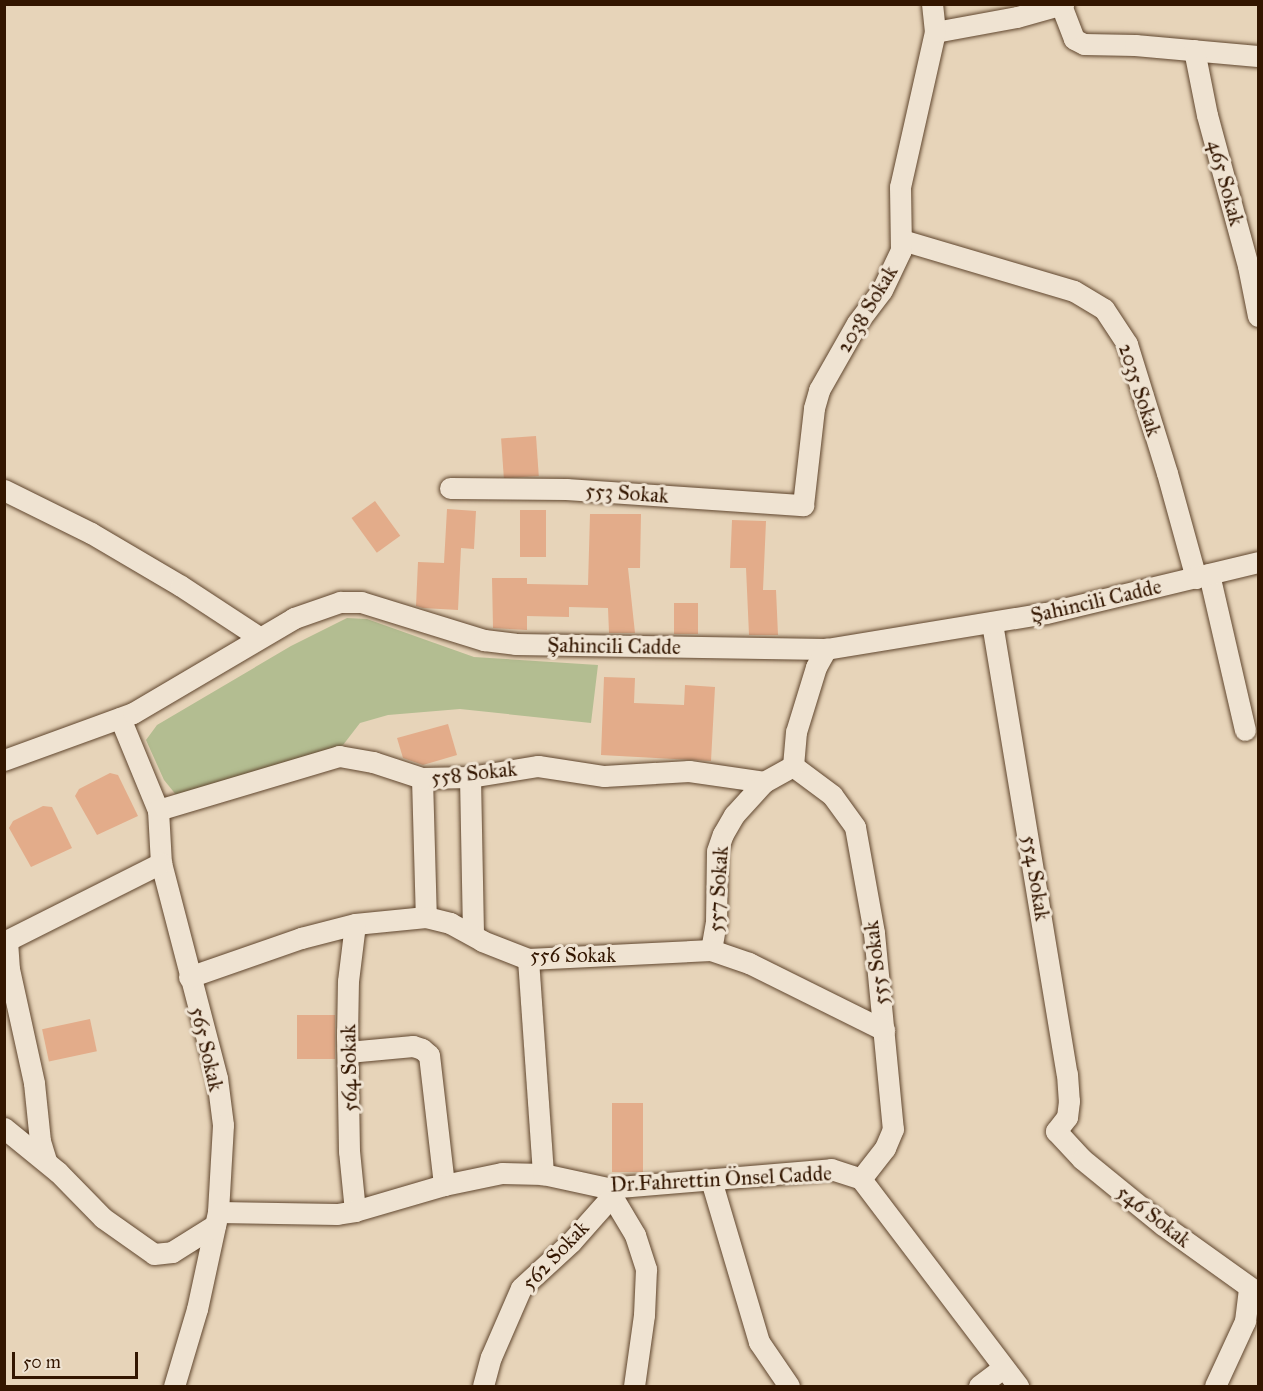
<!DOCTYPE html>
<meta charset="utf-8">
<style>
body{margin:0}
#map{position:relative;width:1263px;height:1391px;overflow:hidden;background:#e7d4b9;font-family:"IM FELL Great Primer",serif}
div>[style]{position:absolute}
.green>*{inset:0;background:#b3bd91}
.building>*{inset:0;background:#e3ac8a;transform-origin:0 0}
.roads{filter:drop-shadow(0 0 2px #60462e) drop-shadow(0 0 2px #60462e)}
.minor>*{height:21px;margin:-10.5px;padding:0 10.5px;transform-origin:10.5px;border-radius:10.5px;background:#efe3d2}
span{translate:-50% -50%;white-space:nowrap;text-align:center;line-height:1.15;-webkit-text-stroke:6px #efe3d2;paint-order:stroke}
.street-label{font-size:21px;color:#331600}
.frame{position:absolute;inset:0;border:6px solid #331600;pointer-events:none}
.scale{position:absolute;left:12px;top:1352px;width:126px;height:27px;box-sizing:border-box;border:3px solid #331600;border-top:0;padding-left:8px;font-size:18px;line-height:21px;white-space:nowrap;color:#331600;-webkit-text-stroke:4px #efe3d2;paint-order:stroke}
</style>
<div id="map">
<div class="green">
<div style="clip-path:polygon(347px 618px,367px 619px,474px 657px,598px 665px,591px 723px,460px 709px,388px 715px,360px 723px,343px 745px,177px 796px,164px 780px,146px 740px,157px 725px,291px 646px)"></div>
</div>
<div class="building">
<div style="left:536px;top:436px;width:40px;height:35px;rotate:86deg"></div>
<div style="left:375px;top:501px;width:43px;height:29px;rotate:54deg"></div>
<div style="clip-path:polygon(447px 509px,476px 511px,474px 549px,461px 548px,458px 610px,423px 608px,416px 606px,418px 562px,444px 563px)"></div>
<div style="left:520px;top:510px;width:26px;height:47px"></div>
<div style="clip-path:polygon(590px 514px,641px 514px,640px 568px,628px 568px,635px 633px,609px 633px,608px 608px,569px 607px,569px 617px,527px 616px,527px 630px,493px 628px,492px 578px,527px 578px,527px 584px,588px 585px)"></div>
<div style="clip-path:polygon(732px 520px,766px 521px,763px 590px,776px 590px,778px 635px,749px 635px,746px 568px,730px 568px)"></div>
<div style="left:674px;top:603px;width:24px;height:31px"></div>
<div style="clip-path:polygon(604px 677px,635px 678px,634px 703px,684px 705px,685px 685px,715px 687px,711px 761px,601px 755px)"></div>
<div style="clip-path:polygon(448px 724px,457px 755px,423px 765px,403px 758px,397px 738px)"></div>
<div style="clip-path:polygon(110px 773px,118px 775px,138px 816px,97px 835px,75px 796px,79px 789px)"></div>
<div style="clip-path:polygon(43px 806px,52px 807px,72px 848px,31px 867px,9px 828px,13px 821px)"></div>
<div style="left:335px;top:1015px;width:44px;height:38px;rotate:90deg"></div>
<div style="left:90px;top:1019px;width:33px;height:49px;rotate:78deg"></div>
<div style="left:612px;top:1103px;width:31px;height:69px"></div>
</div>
<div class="roads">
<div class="minor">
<div style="left:1061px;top:5px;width:36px;rotate:69deg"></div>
<div style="left:1074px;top:39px;width:11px;rotate:27deg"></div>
<div style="left:1084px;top:44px;width:51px;rotate:1.1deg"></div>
<div style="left:1135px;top:45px;width:123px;rotate:5.1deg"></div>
<div style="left:935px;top:32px;width:83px;rotate:-10.4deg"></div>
<div style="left:1017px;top:17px;width:48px;rotate:-15.8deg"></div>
<div style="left:1194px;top:50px;width:66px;rotate:78.7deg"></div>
<div style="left:1207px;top:115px;width:156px;rotate:74.8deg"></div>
<div style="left:1248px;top:266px;width:51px;rotate:78.7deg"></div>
<div style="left:902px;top:240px;width:179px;rotate:16.5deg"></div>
<div style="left:1074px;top:291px;width:35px;rotate:31deg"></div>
<div style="left:1104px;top:309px;width:42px;rotate:56.7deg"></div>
<div style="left:1127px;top:344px;width:135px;rotate:72.8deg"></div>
<div style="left:1167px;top:473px;width:109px;rotate:74.6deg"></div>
<div style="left:450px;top:488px;width:116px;rotate:0.5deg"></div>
<div style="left:566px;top:489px;width:238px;rotate:3.9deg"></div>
<div style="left:803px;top:505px;width:98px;rotate:-83.5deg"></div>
<div style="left:814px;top:408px;width:19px;rotate:-74deg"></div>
<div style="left:819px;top:390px;width:77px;rotate:-60.4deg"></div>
<div style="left:857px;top:323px;width:41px;rotate:-52.9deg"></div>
<div style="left:882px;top:290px;width:44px;rotate:-64.6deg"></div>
<div style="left:901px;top:250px;width:63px;rotate:-90.9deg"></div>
<div style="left:900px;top:187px;width:159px;rotate:-77.3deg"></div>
<div style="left:935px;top:32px;width:28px;rotate:-96deg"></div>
<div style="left:4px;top:490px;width:97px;rotate:26.3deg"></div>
<div style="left:91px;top:533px;width:104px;rotate:30.5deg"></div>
<div style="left:181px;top:586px;width:93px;rotate:33.2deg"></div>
<div style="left:1209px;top:574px;width:160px;rotate:77deg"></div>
<div style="left:992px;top:623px;width:457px;rotate:80.6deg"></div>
<div style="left:1067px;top:1074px;width:27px;rotate:86deg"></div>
<div style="left:1069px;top:1101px;width:16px;rotate:97deg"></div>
<div style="left:1067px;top:1117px;width:18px;rotate:128deg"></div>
<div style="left:1056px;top:1131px;width:38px;rotate:47deg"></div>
<div style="left:1082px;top:1159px;width:104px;rotate:39.2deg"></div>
<div style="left:1163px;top:1225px;width:117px;rotate:35.6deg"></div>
<div style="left:120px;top:718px;width:100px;rotate:67.6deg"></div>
<div style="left:158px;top:810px;width:53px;rotate:86.8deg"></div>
<div style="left:161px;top:863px;width:222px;rotate:75.4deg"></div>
<div style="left:217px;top:1078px;width:47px;rotate:82.7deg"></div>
<div style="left:223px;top:1125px;width:87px;rotate:93.3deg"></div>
<div style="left:218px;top:1212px;width:99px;rotate:102.2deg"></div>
<div style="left:197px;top:1309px;width:80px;rotate:106.6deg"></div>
<div style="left:4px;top:760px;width:137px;rotate:-20deg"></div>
<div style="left:133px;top:713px;width:187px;rotate:-30.5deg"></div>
<div style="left:294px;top:618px;width:49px;rotate:-19.2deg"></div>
<div style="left:340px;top:602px;width:21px"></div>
<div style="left:361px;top:602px;width:129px;rotate:17.2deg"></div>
<div style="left:484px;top:640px;width:31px;rotate:7deg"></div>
<div style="left:515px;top:644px;width:311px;rotate:0.9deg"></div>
<div style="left:826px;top:649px;width:223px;rotate:-9.3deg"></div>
<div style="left:1046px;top:613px;width:218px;rotate:-13.5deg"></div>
<div style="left:793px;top:766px;width:49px;rotate:36.6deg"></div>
<div style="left:832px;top:795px;width:39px;rotate:54deg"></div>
<div style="left:855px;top:827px;width:108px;rotate:79.8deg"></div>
<div style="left:874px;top:933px;width:197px;rotate:84.5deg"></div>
<div style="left:893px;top:1129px;width:21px;rotate:113deg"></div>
<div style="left:885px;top:1148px;width:39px;rotate:128deg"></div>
<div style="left:470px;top:777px;width:158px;rotate:88.9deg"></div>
<div style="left:422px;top:778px;width:139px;rotate:88.4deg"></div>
<div style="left:158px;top:810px;width:189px;rotate:-16.6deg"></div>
<div style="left:339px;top:756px;width:35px;rotate:10deg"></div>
<div style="left:373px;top:762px;width:52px;rotate:18.1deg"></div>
<div style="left:422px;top:778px;width:48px;rotate:-1.2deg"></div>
<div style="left:470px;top:777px;width:69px;rotate:-9.2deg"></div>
<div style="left:538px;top:766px;width:67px;rotate:8.6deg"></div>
<div style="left:604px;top:776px;width:85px;rotate:-3.4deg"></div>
<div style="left:689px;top:771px;width:76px;rotate:8.3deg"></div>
<div style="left:7px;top:941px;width:28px;rotate:86deg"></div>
<div style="left:9px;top:969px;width:117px;rotate:77.6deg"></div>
<div style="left:34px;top:1083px;width:58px;rotate:84.1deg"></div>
<div style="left:40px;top:1141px;width:21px;rotate:73deg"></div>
<div style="left:4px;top:942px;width:176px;rotate:-26.7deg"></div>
<div style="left:711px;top:950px;width:27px;rotate:-80deg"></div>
<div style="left:716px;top:923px;width:72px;rotate:-89.2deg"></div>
<div style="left:717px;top:851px;width:18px;rotate:-71deg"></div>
<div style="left:723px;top:834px;width:22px;rotate:-60deg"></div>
<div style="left:734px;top:815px;width:45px;rotate:-47.7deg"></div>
<div style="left:764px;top:782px;width:33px;rotate:-29deg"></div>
<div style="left:793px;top:766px;width:34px;rotate:-85deg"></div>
<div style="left:796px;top:732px;width:68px;rotate:-72.9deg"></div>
<div style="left:816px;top:667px;width:21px;rotate:-61deg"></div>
<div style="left:528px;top:959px;width:216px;rotate:86deg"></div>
<div style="left:189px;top:977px;width:119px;rotate:-19.2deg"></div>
<div style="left:301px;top:938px;width:56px;rotate:-14.5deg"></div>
<div style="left:355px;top:924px;width:71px;rotate:-5.6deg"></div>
<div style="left:426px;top:917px;width:25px;rotate:14deg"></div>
<div style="left:450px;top:923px;width:37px;rotate:29deg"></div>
<div style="left:482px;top:941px;width:49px;rotate:21.4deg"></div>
<div style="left:528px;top:959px;width:183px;rotate:-2.8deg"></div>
<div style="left:711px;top:950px;width:40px;rotate:18.9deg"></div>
<div style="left:749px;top:963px;width:151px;rotate:26.4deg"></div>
<div style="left:348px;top:1052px;width:65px;rotate:-5.3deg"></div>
<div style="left:413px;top:1046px;width:9px;rotate:18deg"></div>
<div style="left:422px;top:1049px;width:9px;rotate:41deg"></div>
<div style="left:429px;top:1055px;width:131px;rotate:83.4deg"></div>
<div style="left:4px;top:1128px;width:70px;rotate:39.2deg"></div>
<div style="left:58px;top:1172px;width:64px;rotate:45.6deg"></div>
<div style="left:103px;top:1218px;width:62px;rotate:35.2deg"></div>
<div style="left:154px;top:1254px;width:18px;rotate:-6deg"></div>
<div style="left:172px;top:1252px;width:51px;rotate:-32.1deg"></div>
<div style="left:711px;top:1180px;width:169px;rotate:73.5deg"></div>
<div style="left:759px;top:1342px;width:53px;rotate:55.7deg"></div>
<div style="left:607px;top:1188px;width:55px;rotate:59.2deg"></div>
<div style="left:635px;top:1235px;width:36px;rotate:72deg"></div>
<div style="left:646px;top:1269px;width:46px;rotate:92.5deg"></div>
<div style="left:644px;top:1315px;width:72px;rotate:98deg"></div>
<div style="left:355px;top:1211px;width:60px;rotate:-95.7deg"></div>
<div style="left:349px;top:1151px;width:114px;rotate:-91deg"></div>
<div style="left:347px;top:1037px;width:56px;rotate:-89deg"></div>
<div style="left:348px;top:981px;width:57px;rotate:-83deg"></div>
<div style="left:218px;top:1212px;width:119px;rotate:1deg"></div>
<div style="left:337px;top:1214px;width:18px;rotate:-9deg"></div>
<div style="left:355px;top:1211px;width:93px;rotate:-16.3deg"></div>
<div style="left:444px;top:1185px;width:59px;rotate:-11.7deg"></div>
<div style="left:502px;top:1173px;width:41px;rotate:1.4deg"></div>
<div style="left:543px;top:1174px;width:66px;rotate:12.3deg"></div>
<div style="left:607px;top:1188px;width:225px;rotate:-4.8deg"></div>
<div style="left:831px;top:1169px;width:32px;rotate:18deg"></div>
<div style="left:861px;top:1179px;width:260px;rotate:52.8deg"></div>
<div style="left:483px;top:1386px;width:30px;rotate:-75deg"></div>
<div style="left:491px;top:1357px;width:75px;rotate:-66.5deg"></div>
<div style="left:521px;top:1288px;width:68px;rotate:-42.6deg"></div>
<div style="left:571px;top:1242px;width:60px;rotate:-48.4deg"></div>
<div style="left:979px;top:1386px;width:30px;rotate:-37deg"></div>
<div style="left:1215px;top:1386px;width:72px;rotate:-65.2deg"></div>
<div style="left:1245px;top:1321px;width:32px;rotate:-83deg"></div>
</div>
</div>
<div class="street-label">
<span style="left:1226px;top:183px;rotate:75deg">465 Sokak</span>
<span style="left:867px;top:309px;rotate:-59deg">2038 Sokak</span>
<span style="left:1140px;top:390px;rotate:72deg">2035 Sokak</span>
<span style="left:627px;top:493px;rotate:4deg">553 Sokak</span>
<span style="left:1096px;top:601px;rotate:-13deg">Şahincili Cadde</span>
<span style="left:614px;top:646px;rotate:1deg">Şahincili Cadde</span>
<span style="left:474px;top:773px;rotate:-6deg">558 Sokak</span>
<span style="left:1036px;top:878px;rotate:81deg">554 Sokak</span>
<span style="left:718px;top:889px;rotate:-86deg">557 Sokak</span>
<span style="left:573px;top:955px">556 Sokak</span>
<span style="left:876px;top:963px;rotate:-97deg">555 Sokak</span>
<span style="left:207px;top:1049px;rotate:77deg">565 Sokak</span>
<span style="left:349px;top:1068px;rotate:-91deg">564 Sokak</span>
<span style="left:721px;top:1179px;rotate:-3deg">Dr.Fahrettin Önsel Cadde</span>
<span style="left:1154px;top:1216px;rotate:38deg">546 Sokak</span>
<span style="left:555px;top:1255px;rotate:-46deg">562 Sokak</span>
</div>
<div class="frame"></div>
<div class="scale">50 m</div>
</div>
